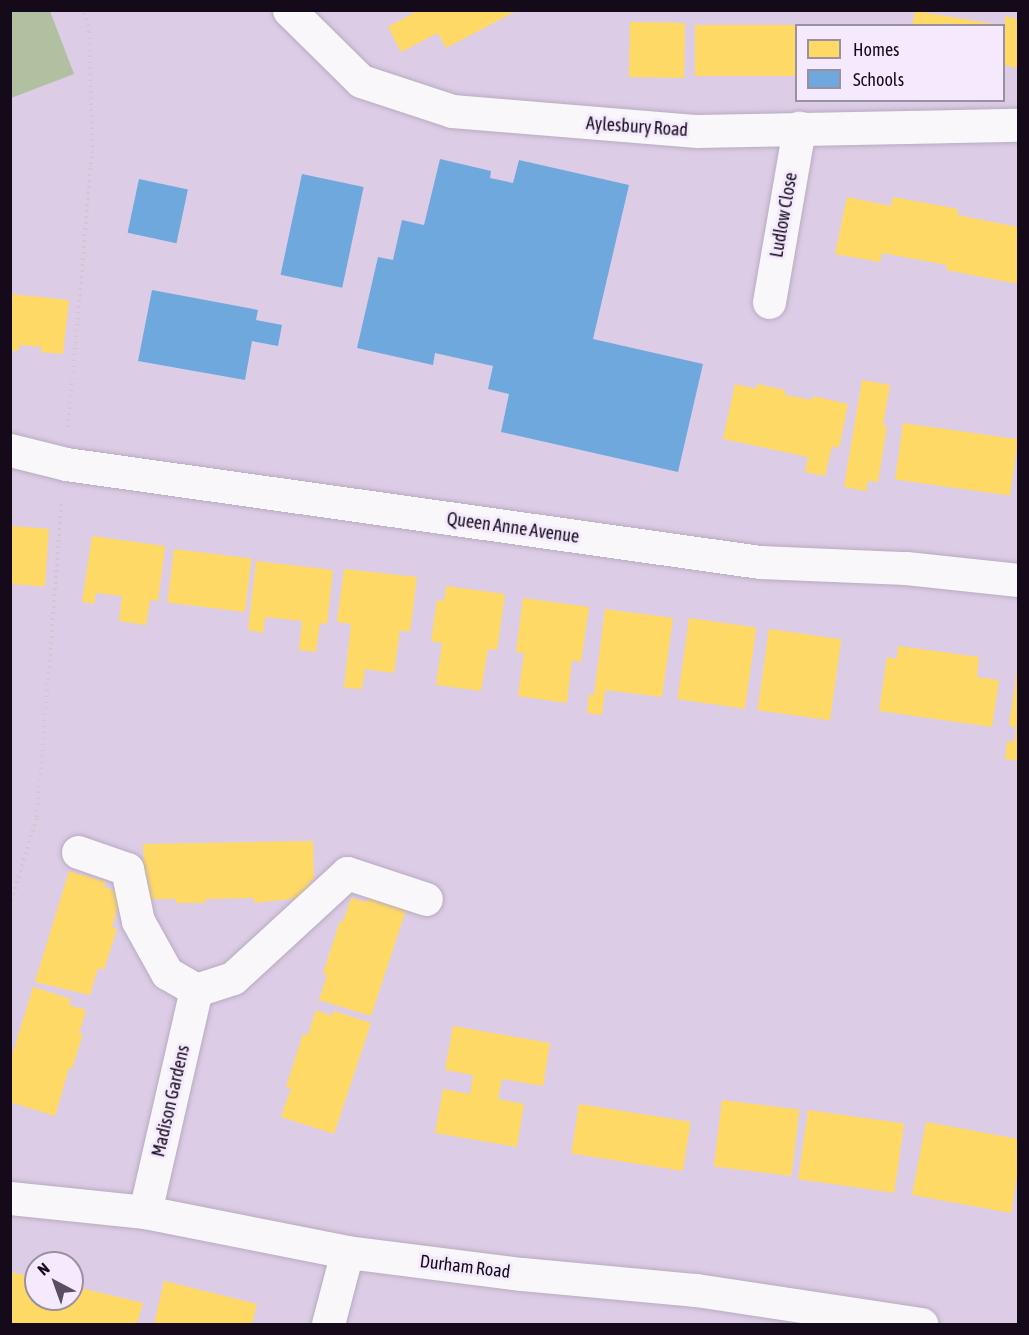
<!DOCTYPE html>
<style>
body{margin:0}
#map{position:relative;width:1029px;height:1335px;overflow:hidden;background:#dccce6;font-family:"Asap Condensed",sans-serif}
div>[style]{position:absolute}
.green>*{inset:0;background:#b0c0a1}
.homes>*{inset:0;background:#ffd966;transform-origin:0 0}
.schools>*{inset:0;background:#6fa8dc;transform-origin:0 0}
.path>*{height:4px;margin-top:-2px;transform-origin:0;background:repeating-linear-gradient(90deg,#cec9d1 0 1.5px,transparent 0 6px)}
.roads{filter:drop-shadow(0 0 2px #b7abbf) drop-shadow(0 0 2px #b7abbf)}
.minor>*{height:33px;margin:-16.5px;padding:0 16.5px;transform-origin:16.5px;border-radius:16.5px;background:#faf7fb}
span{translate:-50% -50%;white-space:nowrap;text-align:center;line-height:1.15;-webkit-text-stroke:6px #f5eafd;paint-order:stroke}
.street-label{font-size:18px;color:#140a1a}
.frame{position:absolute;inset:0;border:12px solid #140a1a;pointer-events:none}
.legend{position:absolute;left:795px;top:24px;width:210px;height:78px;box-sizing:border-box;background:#f5eafd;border:2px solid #9b90a2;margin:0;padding:8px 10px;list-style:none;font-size:18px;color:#140a1a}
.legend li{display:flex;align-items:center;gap:12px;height:30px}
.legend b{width:30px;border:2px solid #9b90a2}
.north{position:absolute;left:24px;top:1251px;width:60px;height:60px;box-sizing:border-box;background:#f5eafd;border:2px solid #9b90a2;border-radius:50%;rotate:319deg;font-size:16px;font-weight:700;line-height:24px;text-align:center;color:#140a1a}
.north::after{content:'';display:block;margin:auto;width:21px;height:27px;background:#5a4e61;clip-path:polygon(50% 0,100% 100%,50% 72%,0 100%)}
</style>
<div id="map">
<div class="green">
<div style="clip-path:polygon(11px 10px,50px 11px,74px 74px,11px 98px)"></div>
</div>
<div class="homes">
<div style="clip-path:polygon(419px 10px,518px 10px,446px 48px,438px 33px,401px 52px,388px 27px)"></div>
<div style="clip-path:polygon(915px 11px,994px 24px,994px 26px,912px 26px)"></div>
<div style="clip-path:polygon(1005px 16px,1018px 19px,1018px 68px,1004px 65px)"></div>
<div style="left:630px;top:22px;width:55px;height:55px;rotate:1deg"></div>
<div style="left:796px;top:25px;width:51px;height:101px;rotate:90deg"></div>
<div style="clip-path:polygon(847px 197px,891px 206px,893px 197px,958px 209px,957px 215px,1018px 227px,1018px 284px,946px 270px,947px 265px,882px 253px,880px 262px,835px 254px)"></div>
<div style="clip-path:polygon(10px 294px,69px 300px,63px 354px,41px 352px,42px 347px,19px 345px,19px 351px,10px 350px)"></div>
<div style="clip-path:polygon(862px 380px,890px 385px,883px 425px,887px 426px,878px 482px,868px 481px,866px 491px,844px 487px)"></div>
<div style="clip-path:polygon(735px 384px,756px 389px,757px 384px,785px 390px,785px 395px,812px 400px,813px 396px,848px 404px,839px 448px,832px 446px,825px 476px,805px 472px,808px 457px,723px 439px)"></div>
<div style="left:903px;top:423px;width:116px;height:57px;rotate:8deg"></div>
<div style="left:10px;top:526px;width:39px;height:58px;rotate:4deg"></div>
<div style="clip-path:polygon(92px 536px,165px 546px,158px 601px,150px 600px,146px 625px,119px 621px,122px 596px,96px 593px,94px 604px,82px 602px)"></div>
<div style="left:174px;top:549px;width:78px;height:54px;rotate:7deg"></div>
<div style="clip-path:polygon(256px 561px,333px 570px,327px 624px,320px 623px,316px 652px,299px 650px,302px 621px,265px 617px,263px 633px,248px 630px)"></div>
<div style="clip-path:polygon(344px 569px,417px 577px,410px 632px,400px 630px,394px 673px,365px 669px,362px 689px,344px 688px,351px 624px,337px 622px)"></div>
<div style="clip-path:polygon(446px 586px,505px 594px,497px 650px,488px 649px,481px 691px,436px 685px,442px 643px,431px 641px,437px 600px,444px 601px)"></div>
<div style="clip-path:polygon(523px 598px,589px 607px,581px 662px,572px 660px,567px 703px,518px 696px,524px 653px,516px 652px)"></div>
<div style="clip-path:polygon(605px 609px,673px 618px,662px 697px,605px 690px,602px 715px,587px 713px,589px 694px,594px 695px)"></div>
<div style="left:689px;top:618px;width:68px;height:82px;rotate:8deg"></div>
<div style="left:769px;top:629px;width:73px;height:82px;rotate:8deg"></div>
<div style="clip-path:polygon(898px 646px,979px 657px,977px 677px,999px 680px,992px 727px,879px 711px,887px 657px,897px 659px)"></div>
<div style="clip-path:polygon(1017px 669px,1018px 669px,1018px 761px,1005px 759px,1007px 741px,1014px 742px,1016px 727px,1009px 726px)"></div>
<div style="clip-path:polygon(313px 841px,314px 880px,310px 880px,310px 897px,254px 903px,254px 898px,205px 899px,205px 903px,176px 903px,176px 899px,149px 899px,149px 881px,144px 881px,143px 844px)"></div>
<div style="clip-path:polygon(69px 871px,106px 882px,104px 887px,122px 893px,112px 927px,117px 929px,104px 970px,98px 968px,90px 995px,35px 982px)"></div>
<div style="clip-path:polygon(368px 897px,406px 910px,371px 1016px,319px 1000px,327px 975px,323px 973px,340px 921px,343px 922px,351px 898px,367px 902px)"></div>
<div style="clip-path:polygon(33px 987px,71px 999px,69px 1005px,86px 1010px,79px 1034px,83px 1034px,72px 1069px,69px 1068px,55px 1116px,10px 1102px,10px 1062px)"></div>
<div style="clip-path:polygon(316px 1010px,332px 1016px,334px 1011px,371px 1023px,334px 1134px,281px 1117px,291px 1088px,286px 1087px,303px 1034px,308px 1035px)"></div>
<div style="clip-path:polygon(453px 1026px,550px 1043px,543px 1086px,502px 1079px,498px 1099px,524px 1104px,517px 1147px,435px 1133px,443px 1089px,470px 1094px,473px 1075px,445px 1070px)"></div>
<div style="left:722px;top:1100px;width:78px;height:67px;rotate:7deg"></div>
<div style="left:579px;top:1104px;width:113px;height:50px;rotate:9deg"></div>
<div style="left:808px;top:1110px;width:97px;height:70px;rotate:8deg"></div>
<div style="clip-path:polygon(926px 1122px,1018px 1139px,1018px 1169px,1011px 1213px,912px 1195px)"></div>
<div style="clip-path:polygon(10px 1272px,36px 1278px,36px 1299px,72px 1299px,72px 1286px,143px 1303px,137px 1324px,10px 1324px)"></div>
<div style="clip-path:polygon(164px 1281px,257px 1304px,252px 1324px,154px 1324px)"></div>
</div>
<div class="schools">
<div style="clip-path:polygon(440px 159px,491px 171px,490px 178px,513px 183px,519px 160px,629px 185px,593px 339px,703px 364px,678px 472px,501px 432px,509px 394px,488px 389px,493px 366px,435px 353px,433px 365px,357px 348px,378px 257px,393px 260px,402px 220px,424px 225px)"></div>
<div style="left:302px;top:174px;width:63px;height:103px;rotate:12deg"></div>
<div style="left:139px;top:179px;width:50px;height:55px;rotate:12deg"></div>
<div style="clip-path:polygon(152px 290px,258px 310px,256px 320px,282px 325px,278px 346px,252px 341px,245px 380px,138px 361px)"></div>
</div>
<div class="path">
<div style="left:68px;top:427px;width:275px;rotate:-85deg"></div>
<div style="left:92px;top:153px;width:121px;rotate:-91.4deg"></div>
<div style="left:89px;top:32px;width:23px;rotate:-103deg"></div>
<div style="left:10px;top:906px;width:93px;rotate:-73.1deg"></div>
<div style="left:37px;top:817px;width:317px;rotate:-85.5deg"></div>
</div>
<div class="roads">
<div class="minor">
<div style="left:289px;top:10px;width:101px;rotate:44.6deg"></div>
<div style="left:361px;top:81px;width:96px;rotate:18.2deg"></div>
<div style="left:452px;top:111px;width:246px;rotate:4.7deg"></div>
<div style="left:697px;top:131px;width:321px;rotate:-1.1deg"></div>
<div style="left:769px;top:302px;width:177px;rotate:-80.2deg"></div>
<div style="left:10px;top:450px;width:58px;rotate:14deg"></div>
<div style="left:66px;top:464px;width:701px;rotate:8.04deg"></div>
<div style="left:760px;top:562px;width:146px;rotate:2.4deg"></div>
<div style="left:906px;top:568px;width:113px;rotate:6.1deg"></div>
<div style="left:78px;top:852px;width:52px;rotate:19.1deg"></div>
<div style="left:127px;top:869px;width:53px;rotate:78.1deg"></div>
<div style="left:138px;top:921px;width:60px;rotate:60.9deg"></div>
<div style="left:167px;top:973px;width:34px;rotate:30deg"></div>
<div style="left:196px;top:990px;width:39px;rotate:-18deg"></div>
<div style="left:233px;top:978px;width:155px;rotate:-42.6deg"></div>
<div style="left:347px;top:873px;width:83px;rotate:18.2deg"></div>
<div style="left:10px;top:1198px;width:136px;rotate:5.9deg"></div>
<div style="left:145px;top:1212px;width:206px;rotate:11.2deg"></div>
<div style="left:347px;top:1252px;width:176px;rotate:7.2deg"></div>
<div style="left:522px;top:1274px;width:175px;rotate:5.3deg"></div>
<div style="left:696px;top:1290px;width:228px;rotate:8.6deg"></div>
<div style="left:145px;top:1212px;width:228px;rotate:-77.1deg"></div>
<div style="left:328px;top:1324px;width:74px;rotate:-75.2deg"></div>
</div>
</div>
<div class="street-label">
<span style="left:637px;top:127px;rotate:4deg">Aylesbury Road</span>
<span style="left:784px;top:215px;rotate:-80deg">Ludlow Close</span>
<span style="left:513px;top:528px;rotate:8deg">Queen Anne Avenue</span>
<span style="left:171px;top:1101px;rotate:-77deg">Madison Gardens</span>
<span style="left:465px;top:1267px;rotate:7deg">Durham Road</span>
</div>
<div class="frame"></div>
<ul class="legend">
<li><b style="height:16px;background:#ffd966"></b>Homes</li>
<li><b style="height:16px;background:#6fa8dc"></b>Schools</li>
</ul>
<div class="north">N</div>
</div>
